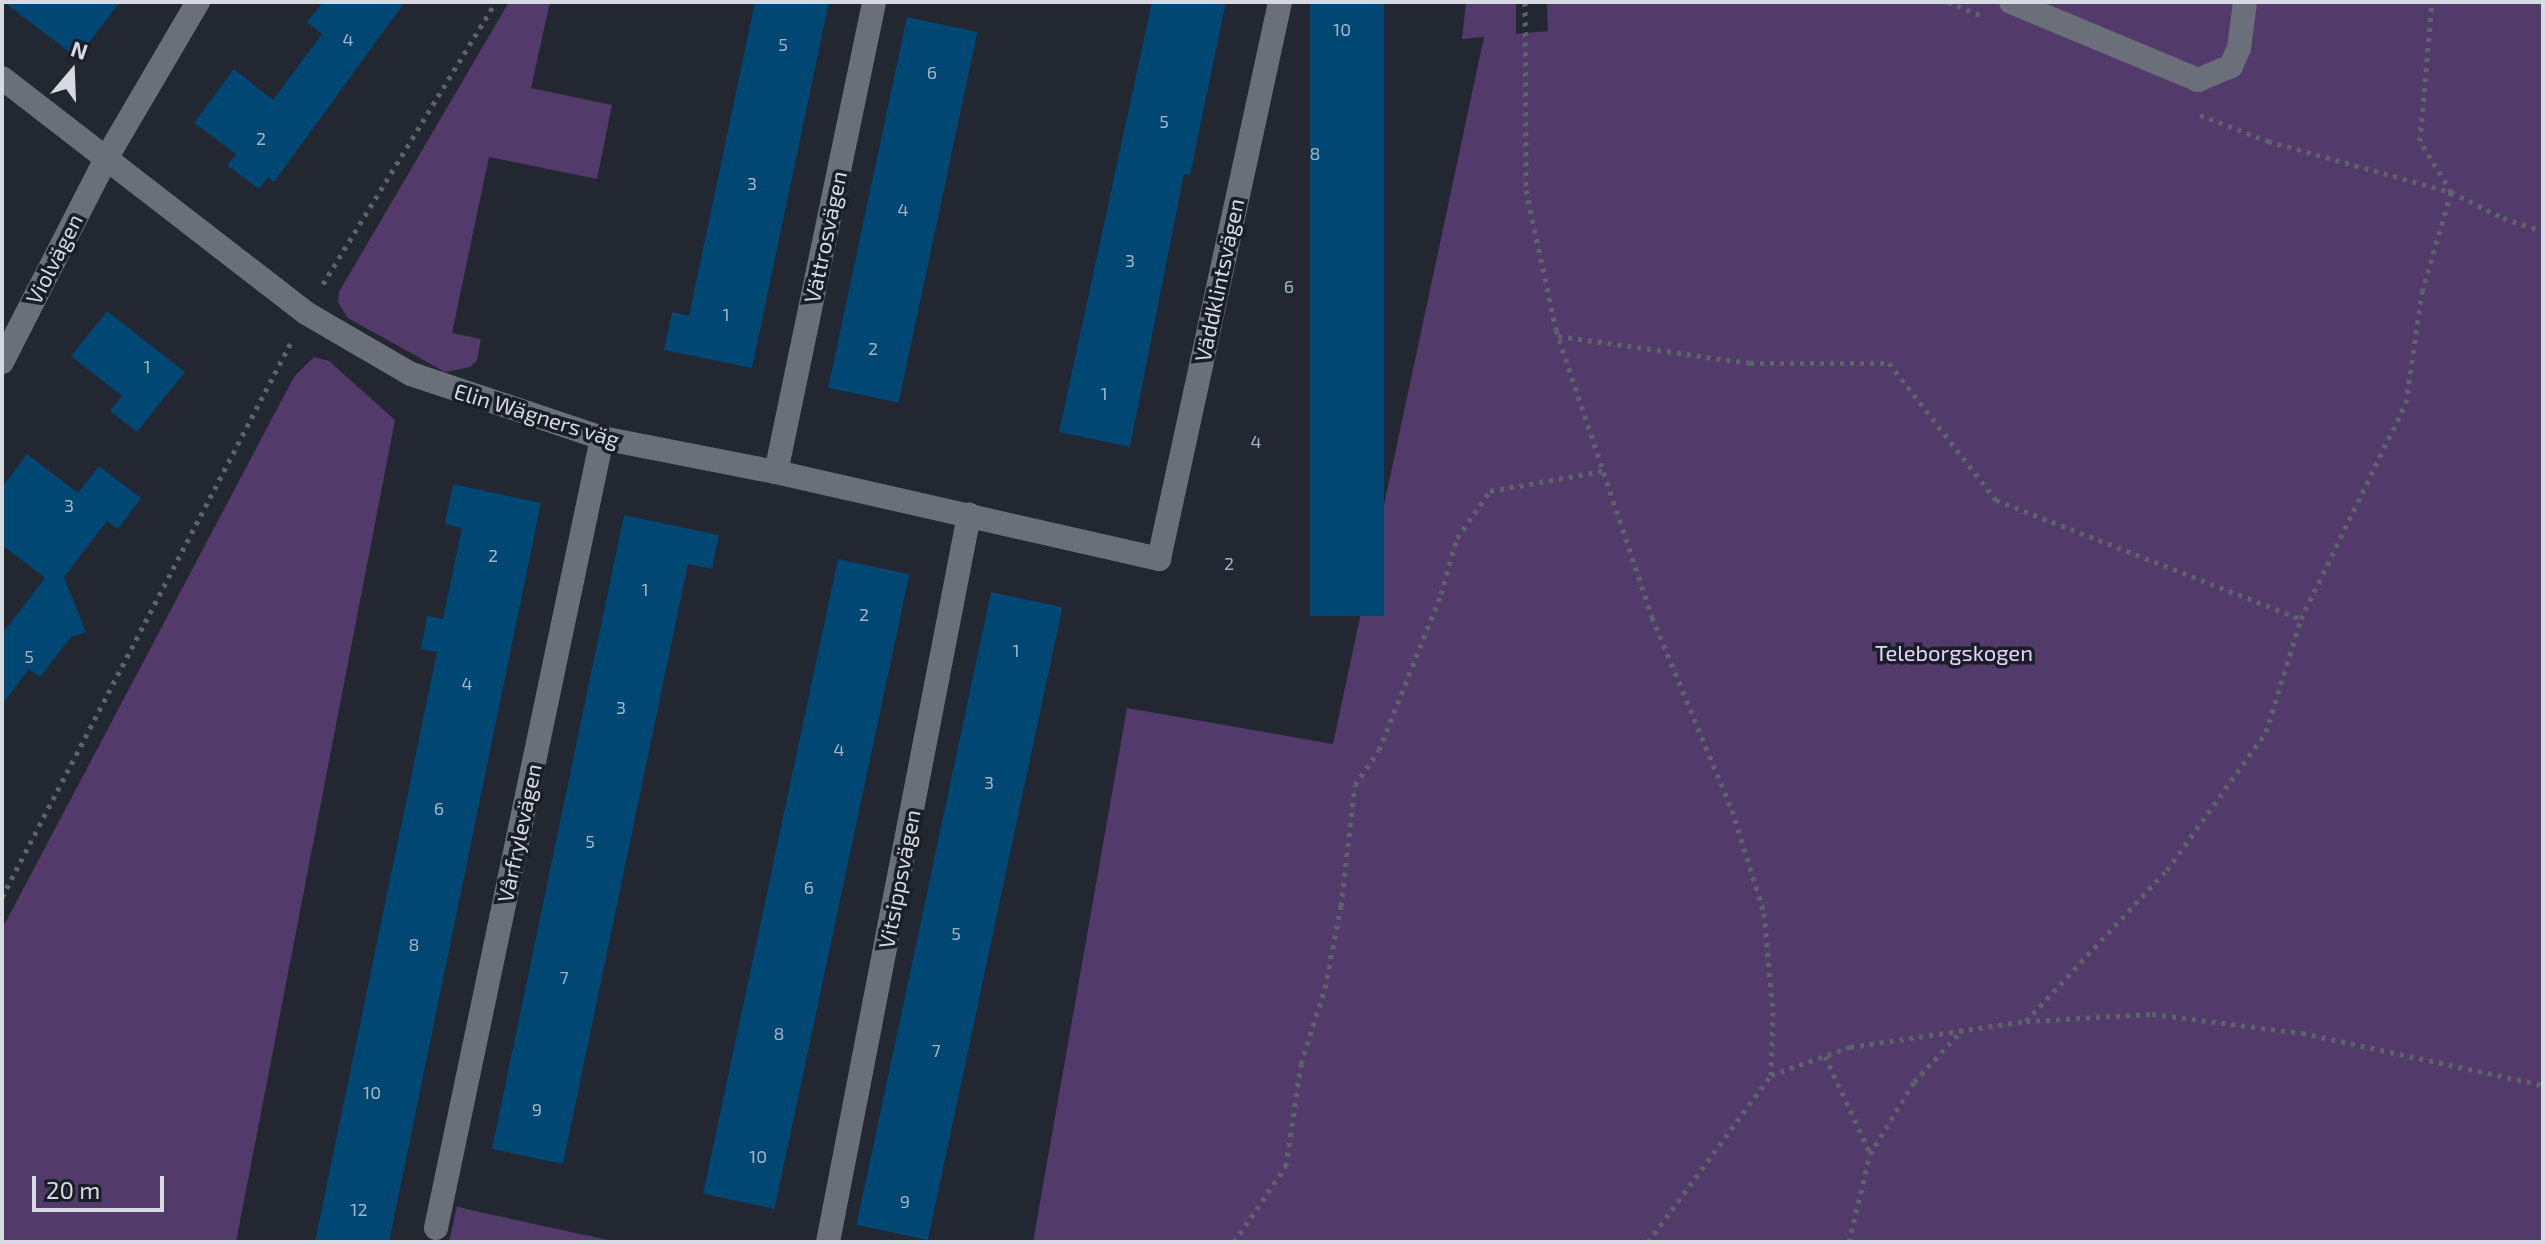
<!DOCTYPE html>
<meta charset="utf-8">
<style>
body{margin:0}
#map{position:relative;width:2545px;height:1244px;overflow:hidden;background:#232731;font-family:"Exo 2",sans-serif}
div>[style]{position:absolute}
.green>*{inset:0;background:#523b6a}
.building>*{inset:0;background:#004774;transform-origin:0 0}
.path>*{height:5px;margin-top:-2.5px;transform-origin:0;background:repeating-linear-gradient(90deg,#5e626a 0 4px,transparent 0 10px)}
.service>*{height:24px;margin:-12px;padding:0 12px;transform-origin:12px;border-radius:12px;background:#6a6f7a}
.minor>*{height:24px;margin:-12px;padding:0 12px;transform-origin:12px;border-radius:12px;background:#6a6f7a}
span{translate:-50% -50%;white-space:nowrap;text-align:center;line-height:1.15;-webkit-text-stroke:7px #1a1e27;paint-order:stroke}
.number-label{font-size:18px;color:#a1b5c5}
.number-label span{-webkit-text-stroke-width:0}
.street-label{font-size:22px;color:#d7dae0}
.park-label{font-size:22px;color:#e5d2fd}
.frame{position:absolute;inset:0;border:4px solid #d7dae0;pointer-events:none}
.north{position:absolute;left:32px;top:32px;width:80px;height:80px;-webkit-text-stroke:6px #1a1e27;paint-order:stroke;rotate:19deg;font-size:22px;font-weight:700;line-height:32px;text-align:center;color:#d7dae0}
.north::after{content:'';display:block;margin:auto;width:28px;height:36px;background:#d7dae0;clip-path:polygon(50% 0,100% 100%,50% 72%,0 100%)}
.scale{position:absolute;left:32px;top:1176px;width:132px;height:36px;box-sizing:border-box;border:4px solid #d7dae0;border-top:0;padding-left:10px;font-size:24px;line-height:28px;white-space:nowrap;color:#d7dae0;-webkit-text-stroke:6px #1a1e27;paint-order:stroke}
</style>
<div id="map">
<div class="green">
<div style="clip-path:polygon(509px 2px,550px 2px,531px 88px,612px 105px,597px 179px,489px 157px,452px 333px,481px 339px,477px 360px,470px 367px,445px 372px,348px 318px,338px 302px,339px 292px)"></div>
<div style="clip-path:polygon(1466px 2px,1516px 2px,1516px 34px,1548px 31px,1547px 2px,2543px 2px,2543px 1242px,1033px 1242px,1127px 708px,1333px 744px,1484px 37px,1462px 39px)"></div>
<div style="clip-path:polygon(314px 357px,329px 361px,395px 420px,236px 1242px,2px 1242px,2px 929px,294px 377px)"></div>
<div style="clip-path:polygon(457px 1206px,466px 1209px,617px 1242px,449px 1242px)"></div>
</div>
<div class="building">
<div style="clip-path:polygon(4px 2px,120px 2px,77px 58px)"></div>
<div style="clip-path:polygon(323px 2px,405px 2px,274px 182px,268px 177px,259px 189px,227px 165px,236px 154px,194px 123px,234px 69px,273px 100px,322px 34px,307px 22px)"></div>
<div style="clip-path:polygon(755px 2px,829px 2px,752px 368px,664px 350px,672px 312px,689px 316px)"></div>
<div style="clip-path:polygon(1152px 2px,1226px 2px,1190px 175px,1184px 174px,1130px 447px,1059px 432px)"></div>
<div style="left:1310px;top:2px;width:74px;height:614px"></div>
<div style="left:907px;top:17px;width:72px;height:379px;rotate:12deg"></div>
<div style="clip-path:polygon(107px 311px,185px 372px,137px 432px,110px 411px,122px 396px,71px 356px)"></div>
<div style="clip-path:polygon(27px 454px,78px 493px,99px 466px,141px 498px,118px 529px,107px 521px,64px 577px,86px 632px,71px 637px,40px 677px,29px 669px,2px 705px,2px 634px,45px 578px,2px 545px,2px 487px)"></div>
<div style="clip-path:polygon(453px 484px,541px 503px,389px 1242px,315px 1242px,437px 652px,421px 649px,427px 616px,443px 619px,462px 528px,445px 524px)"></div>
<div style="clip-path:polygon(624px 515px,719px 535px,712px 569px,688px 564px,563px 1164px,492px 1149px)"></div>
<div style="left:838px;top:559px;width:73px;height:649px;rotate:12deg"></div>
<div style="left:991px;top:592px;width:73px;height:647px;rotate:12deg"></div>
</div>
<div class="path">
<div style="left:1525px;top:2px;width:188px;rotate:89.7deg"></div>
<div style="left:1526px;top:190px;width:143px;rotate:77.9deg"></div>
<div style="left:1556px;top:330px;width:303px;rotate:71.5deg"></div>
<div style="left:1652px;top:617px;width:209px;rotate:67.5deg"></div>
<div style="left:1732px;top:810px;width:108px;rotate:72.7deg"></div>
<div style="left:1764px;top:913px;width:99px;rotate:84.8deg"></div>
<div style="left:1773px;top:1012px;width:63px;rotate:91.8deg"></div>
<div style="left:1948px;top:2px;width:35px;rotate:22deg"></div>
<div style="left:2200px;top:115px;width:73px;rotate:20.9deg"></div>
<div style="left:2268px;top:141px;width:190px;rotate:15.6deg"></div>
<div style="left:2451px;top:192px;width:58px;rotate:26.6deg"></div>
<div style="left:2503px;top:218px;width:42px;rotate:18deg"></div>
<div style="left:323px;top:284px;width:331px;rotate:-58.5deg"></div>
<div style="left:1558px;top:336px;width:194px;rotate:8deg"></div>
<div style="left:1750px;top:363px;width:139px"></div>
<div style="left:1889px;top:363px;width:174px;rotate:52deg"></div>
<div style="left:1996px;top:500px;width:327px;rotate:21.3deg"></div>
<div style="left:2px;top:897px;width:626px;rotate:-62.49deg"></div>
<div style="left:2026px;top:1021px;width:207px;rotate:-47deg"></div>
<div style="left:2167px;top:870px;width:170px;rotate:-54.3deg"></div>
<div style="left:2266px;top:732px;width:118px;rotate:-72.8deg"></div>
<div style="left:2301px;top:619px;width:240px;rotate:-64.1deg"></div>
<div style="left:2406px;top:403px;width:112px;rotate:-81.8deg"></div>
<div style="left:2422px;top:292px;width:104px;rotate:-73.8deg"></div>
<div style="left:2451px;top:192px;width:60px;rotate:-121.3deg"></div>
<div style="left:2420px;top:141px;width:140px;rotate:-85.1deg"></div>
<div style="left:1825px;top:1056px;width:107px;rotate:65.1deg"></div>
<div style="left:1234px;top:1242px;width:92px;rotate:-55.6deg"></div>
<div style="left:1286px;top:1166px;width:103px;rotate:-81.6deg"></div>
<div style="left:1301px;top:1064px;width:80px;rotate:-72.5deg"></div>
<div style="left:1325px;top:988px;width:84px;rotate:-79deg"></div>
<div style="left:1341px;top:906px;width:122px;rotate:-83.4deg"></div>
<div style="left:1355px;top:785px;width:42px;rotate:-55.6deg"></div>
<div style="left:1379px;top:750px;width:168px;rotate:-68.3deg"></div>
<div style="left:1441px;top:594px;width:58px;rotate:-74.1deg"></div>
<div style="left:1457px;top:538px;width:57px;rotate:-54.9deg"></div>
<div style="left:1490px;top:491px;width:114px;rotate:-10.1deg"></div>
<div style="left:1648px;top:1242px;width:207px;rotate:-53.6deg"></div>
<div style="left:1771px;top:1075px;width:84px;rotate:-19.5deg"></div>
<div style="left:1850px;top:1047px;width:178px;rotate:-8.4deg"></div>
<div style="left:2026px;top:1021px;width:126px;rotate:-3.2deg"></div>
<div style="left:2152px;top:1014px;width:151px;rotate:7.2deg"></div>
<div style="left:2302px;top:1033px;width:247px;rotate:12.2deg"></div>
<div style="left:1849px;top:1242px;width:90px;rotate:-76.6deg"></div>
<div style="left:1870px;top:1154px;width:84px;rotate:-58.6deg"></div>
<div style="left:1914px;top:1082px;width:72px;rotate:-47.2deg"></div>
</div>
<div class="service">
<div style="left:2011px;top:2px;width:203px;rotate:22.6deg"></div>
<div style="left:2198px;top:80px;width:36px;rotate:-23deg"></div>
<div style="left:2231px;top:66px;width:20px;rotate:-66deg"></div>
<div style="left:2239px;top:48px;width:46px;rotate:-82.6deg"></div>
</div>
<div class="minor">
<div style="left:2px;top:78px;width:384px;rotate:37.7deg"></div>
<div style="left:306px;top:313px;width:121px;rotate:30.2deg"></div>
<div style="left:411px;top:374px;width:201px;rotate:18.5deg"></div>
<div style="left:602px;top:438px;width:177px;rotate:11.1deg"></div>
<div style="left:776px;top:472px;width:393px;rotate:12.8deg"></div>
<div style="left:1159px;top:559px;width:570px;rotate:-77.74deg"></div>
<div style="left:2px;top:362px;width:230px;rotate:-62.9deg"></div>
<div style="left:107px;top:157px;width:180px;rotate:-59.6deg"></div>
<div style="left:776px;top:472px;width:480px;rotate:-78.2deg"></div>
<div style="left:436px;top:1228px;width:807px;rotate:-78.13deg"></div>
<div style="left:828px;top:1242px;width:741px;rotate:-79.02deg"></div>
</div>
<div class="number-label">
<span style="left:1342px;top:29px">10</span>
<span style="left:348px;top:39px">4</span>
<span style="left:783px;top:44px">5</span>
<span style="left:932px;top:72px">6</span>
<span style="left:1164px;top:121px">5</span>
<span style="left:261px;top:138px">2</span>
<span style="left:1315px;top:153px">8</span>
<span style="left:752px;top:183px">3</span>
<span style="left:903px;top:209px">4</span>
<span style="left:1130px;top:260px">3</span>
<span style="left:1289px;top:286px">6</span>
<span style="left:726px;top:314px">1</span>
<span style="left:873px;top:348px">2</span>
<span style="left:147px;top:366px">1</span>
<span style="left:1104px;top:393px">1</span>
<span style="left:1256px;top:441px">4</span>
<span style="left:69px;top:505px">3</span>
<span style="left:493px;top:555px">2</span>
<span style="left:1229px;top:563px">2</span>
<span style="left:645px;top:589px">1</span>
<span style="left:864px;top:614px">2</span>
<span style="left:1016px;top:650px">1</span>
<span style="left:29px;top:656px">5</span>
<span style="left:467px;top:683px">4</span>
<span style="left:621px;top:707px">3</span>
<span style="left:839px;top:749px">4</span>
<span style="left:989px;top:782px">3</span>
<span style="left:439px;top:808px">6</span>
<span style="left:590px;top:841px">5</span>
<span style="left:809px;top:887px">6</span>
<span style="left:956px;top:933px">5</span>
<span style="left:414px;top:944px">8</span>
<span style="left:564px;top:977px">7</span>
<span style="left:779px;top:1033px">8</span>
<span style="left:936px;top:1050px">7</span>
<span style="left:372px;top:1092px">10</span>
<span style="left:537px;top:1109px">9</span>
<span style="left:758px;top:1156px">10</span>
<span style="left:905px;top:1201px">9</span>
<span style="left:359px;top:1209px">12</span>
</div>
<div class="street-label">
<span style="left:825px;top:237px;rotate:-78deg">Vättrosvägen</span>
<span style="left:54px;top:259px;rotate:-63deg">Violvägen</span>
<span style="left:1219px;top:280px;rotate:-78deg">Väddklintsvägen</span>
<span style="left:537px;top:415px;rotate:17deg">Elin Wägners väg</span>
<span style="left:519px;top:833px;rotate:-78deg">Vårfrylevägen</span>
<span style="left:899px;top:879px;rotate:-79deg">Vitsippsvägen</span>
</div>
<div class="park-label">
<span style="left:1954px;top:653px">Teleborgskogen</span>
</div>
<div class="frame"></div>
<div class="north">N</div>
<div class="scale">20 m</div>
</div>
